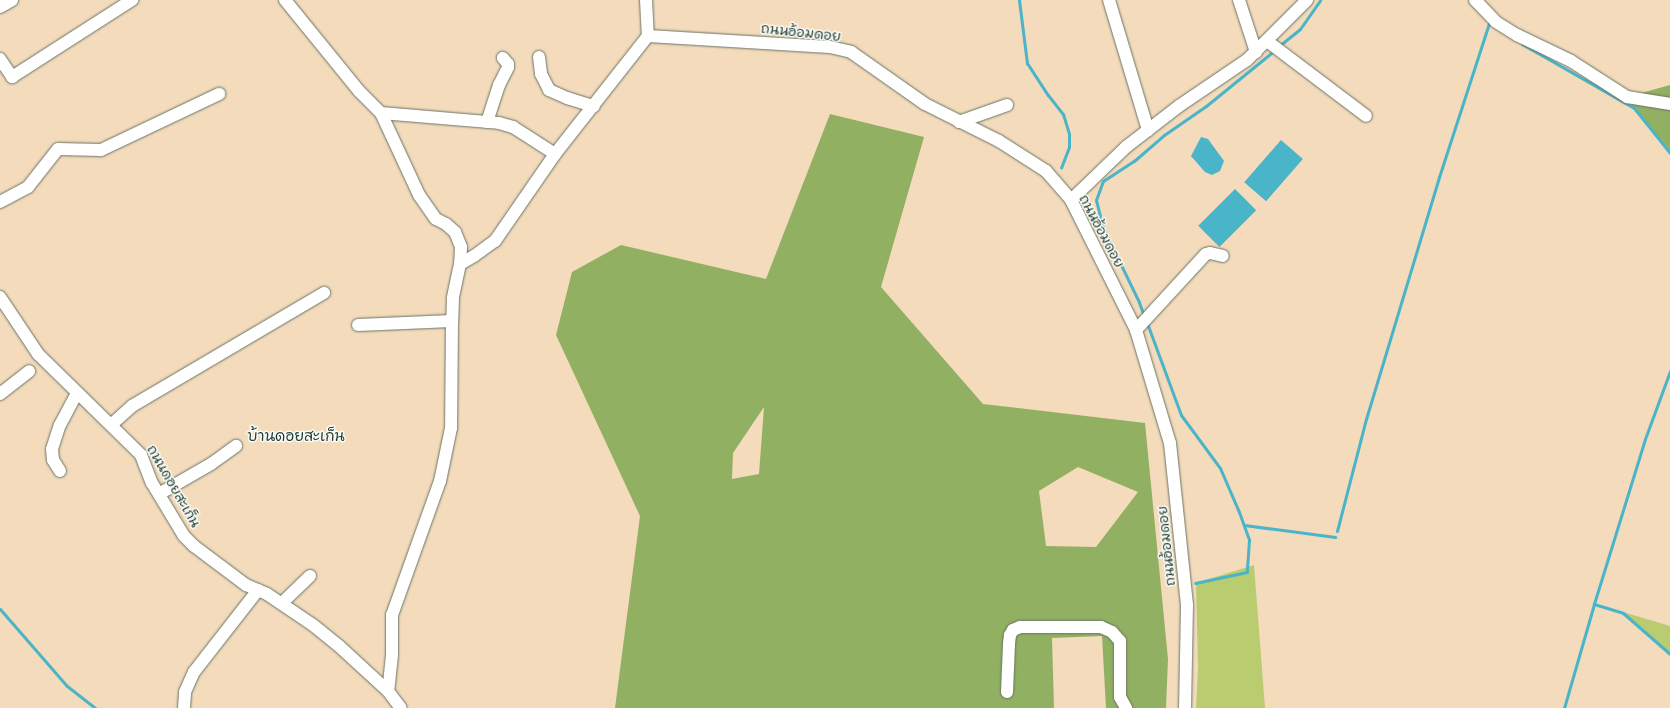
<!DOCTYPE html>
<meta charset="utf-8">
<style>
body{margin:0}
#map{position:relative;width:1670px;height:708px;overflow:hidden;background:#f3dbbc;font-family:"Playpen Sans","Playpen Sans Thai",sans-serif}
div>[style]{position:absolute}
.green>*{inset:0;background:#b9cc70}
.forest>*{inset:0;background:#92b062}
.water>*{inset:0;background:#4ab4c8;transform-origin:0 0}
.stream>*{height:3px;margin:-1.5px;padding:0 1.5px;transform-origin:1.5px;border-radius:1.5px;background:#4ab4c8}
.roads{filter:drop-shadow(0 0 1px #697464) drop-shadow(0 0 1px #697464)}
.minor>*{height:12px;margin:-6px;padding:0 6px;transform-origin:6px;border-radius:6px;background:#fff}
span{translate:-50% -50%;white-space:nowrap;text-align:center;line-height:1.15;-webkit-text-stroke:3px #fdfcf7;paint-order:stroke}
.street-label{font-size:14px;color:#1f3d34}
.neighbourhood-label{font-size:15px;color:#1f3d34}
</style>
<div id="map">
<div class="green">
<div style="clip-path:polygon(1254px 565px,1265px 708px,1196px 708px,1198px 668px,1196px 583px)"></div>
<div style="clip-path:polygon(1623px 612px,1670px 626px,1670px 654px)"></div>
</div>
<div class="forest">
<div style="clip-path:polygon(1670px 85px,1670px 152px,1634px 108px,1627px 97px)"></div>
<div style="clip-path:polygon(evenodd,830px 114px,924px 137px,881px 287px,983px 404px,1145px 423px,1168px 659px,1166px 708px,1106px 708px,1102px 636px,1052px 638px,1054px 708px,615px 708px,640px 516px,556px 335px,572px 272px,621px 245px,766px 279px,830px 114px,764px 407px,759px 474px,732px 479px,733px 453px,764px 407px,830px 114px,1078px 467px,1138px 492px,1096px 547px,1046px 546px,1039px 491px,1078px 467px)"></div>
</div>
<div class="water">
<div style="clip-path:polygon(1201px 137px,1208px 139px,1224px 161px,1220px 171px,1212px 175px,1205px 172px,1191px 156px)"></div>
<div style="left:1281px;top:140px;width:29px;height:56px;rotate:41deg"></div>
<div style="left:1235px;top:189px;width:30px;height:52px;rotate:45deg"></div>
</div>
<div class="stream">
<div style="left:1019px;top:0;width:64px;rotate:82.8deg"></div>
<div style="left:1027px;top:63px;width:38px;rotate:57deg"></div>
<div style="left:1048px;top:95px;width:24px;rotate:52deg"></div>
<div style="left:1063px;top:114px;width:21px;rotate:73deg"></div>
<div style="left:1069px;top:134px;width:13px;rotate:90deg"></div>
<div style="left:1069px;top:147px;width:22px;rotate:111deg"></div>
<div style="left:1522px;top:44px;width:129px;rotate:29.7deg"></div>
<div style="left:1634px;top:108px;width:58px;rotate:51.3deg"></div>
<div style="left:1279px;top:46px;width:27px;rotate:-39deg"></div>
<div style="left:1300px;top:29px;width:35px;rotate:-55deg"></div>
<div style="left:1144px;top:316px;width:15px;rotate:-110deg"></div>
<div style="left:1139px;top:302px;width:82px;rotate:-115.9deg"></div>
<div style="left:1103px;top:228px;width:29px;rotate:-104deg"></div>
<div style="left:1096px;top:200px;width:20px;rotate:-70deg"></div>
<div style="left:1103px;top:181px;width:37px;rotate:-33deg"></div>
<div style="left:1134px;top:161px;width:40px;rotate:-41deg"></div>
<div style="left:1164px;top:135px;width:51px;rotate:-34.6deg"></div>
<div style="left:1206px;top:106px;width:89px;rotate:-39.1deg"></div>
<div style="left:1147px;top:323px;width:98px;rotate:69.7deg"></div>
<div style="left:1181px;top:415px;width:66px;rotate:53.7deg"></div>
<div style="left:1220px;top:468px;width:48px;rotate:66.6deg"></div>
<div style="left:1239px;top:512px;width:30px;rotate:70deg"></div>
<div style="left:1249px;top:540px;width:32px;rotate:94deg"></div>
<div style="left:1247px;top:572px;width:53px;rotate:168.1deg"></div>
<div style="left:1670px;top:371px;width:72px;rotate:110.2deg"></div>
<div style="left:1645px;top:439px;width:173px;rotate:107.2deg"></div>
<div style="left:1594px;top:604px;width:30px;rotate:17deg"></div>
<div style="left:1623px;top:613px;width:62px;rotate:41.1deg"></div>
<div style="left:1244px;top:525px;width:92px;rotate:7.5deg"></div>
<div style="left:1337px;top:531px;width:116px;rotate:-75.5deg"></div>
<div style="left:1366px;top:419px;width:253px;rotate:-73.2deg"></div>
<div style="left:1439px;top:177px;width:162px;rotate:-72deg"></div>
<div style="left:0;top:609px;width:102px;rotate:49deg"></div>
<div style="left:67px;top:686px;width:36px;rotate:38deg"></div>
<div style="left:1564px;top:708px;width:108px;rotate:-73.9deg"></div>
</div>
<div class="roads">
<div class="minor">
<div style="left:285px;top:0;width:117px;rotate:50.9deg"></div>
<div style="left:359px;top:91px;width:31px;rotate:45deg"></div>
<div style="left:381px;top:113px;width:90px;rotate:65.1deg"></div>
<div style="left:419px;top:195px;width:29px;rotate:55deg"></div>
<div style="left:436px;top:219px;width:11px;rotate:27deg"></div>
<div style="left:446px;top:224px;width:12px;rotate:42deg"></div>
<div style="left:455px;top:232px;width:16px;rotate:68deg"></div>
<div style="left:461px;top:247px;width:17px;rotate:93deg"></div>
<div style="left:460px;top:264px;width:35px;rotate:102deg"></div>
<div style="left:453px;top:298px;width:23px;rotate:92deg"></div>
<div style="left:452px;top:321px;width:107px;rotate:90.5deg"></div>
<div style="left:451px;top:428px;width:54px;rotate:101.7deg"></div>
<div style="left:440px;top:481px;width:142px;rotate:109.7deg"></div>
<div style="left:392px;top:615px;width:40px;rotate:90deg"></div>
<div style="left:392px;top:655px;width:36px;rotate:96deg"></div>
<div style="left:646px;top:0;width:36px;rotate:87deg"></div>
<div style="left:1109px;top:0;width:136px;rotate:73.3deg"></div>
<div style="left:1239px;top:0;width:55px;rotate:71.9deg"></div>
<div style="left:1475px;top:0;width:30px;rotate:46deg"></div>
<div style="left:1496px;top:22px;width:25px;rotate:32deg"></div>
<div style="left:1517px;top:35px;width:60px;rotate:25.7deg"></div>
<div style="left:1571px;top:61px;width:67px;rotate:32.7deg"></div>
<div style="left:1627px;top:97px;width:44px;rotate:9.2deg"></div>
<div style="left:0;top:7px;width:14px;rotate:-30deg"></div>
<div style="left:648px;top:36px;width:182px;rotate:3.5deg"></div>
<div style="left:830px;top:47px;width:22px;rotate:13deg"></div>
<div style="left:851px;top:52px;width:90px;rotate:35.1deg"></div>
<div style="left:925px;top:104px;width:83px;rotate:26.6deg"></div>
<div style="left:999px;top:141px;width:56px;rotate:32.6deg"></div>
<div style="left:1046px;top:171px;width:38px;rotate:49deg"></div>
<div style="left:1071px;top:200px;width:145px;rotate:63.4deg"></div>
<div style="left:1136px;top:330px;width:118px;rotate:73.3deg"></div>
<div style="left:1170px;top:443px;width:163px;rotate:84deg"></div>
<div style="left:1187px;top:605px;width:103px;rotate:91.1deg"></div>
<div style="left:1267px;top:41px;width:124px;rotate:37.1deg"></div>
<div style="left:539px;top:57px;width:17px;rotate:83deg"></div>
<div style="left:541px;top:74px;width:18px;rotate:63deg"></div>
<div style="left:549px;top:90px;width:20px;rotate:24deg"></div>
<div style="left:567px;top:98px;width:28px;rotate:17deg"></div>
<div style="left:0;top:59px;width:22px;rotate:56deg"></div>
<div style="left:12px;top:77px;width:143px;rotate:-32.7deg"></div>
<div style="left:381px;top:113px;width:118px;rotate:4.8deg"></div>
<div style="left:499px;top:123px;width:15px;rotate:16deg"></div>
<div style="left:513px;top:127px;width:50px;rotate:32.7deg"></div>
<div style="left:487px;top:122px;width:39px;rotate:-72deg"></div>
<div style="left:499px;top:85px;width:20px;rotate:-63deg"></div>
<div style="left:508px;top:67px;width:3px;rotate:-90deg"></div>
<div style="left:508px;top:64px;width:8px;rotate:-130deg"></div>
<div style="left:959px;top:122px;width:51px;rotate:-19.5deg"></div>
<div style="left:1071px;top:200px;width:76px;rotate:-43.9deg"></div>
<div style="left:1126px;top:147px;width:67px;rotate:-37.7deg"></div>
<div style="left:1179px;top:106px;width:82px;rotate:-34.1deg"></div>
<div style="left:1247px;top:60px;width:85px;rotate:-45deg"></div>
<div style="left:0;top:202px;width:32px;rotate:-28deg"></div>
<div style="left:28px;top:187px;width:48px;rotate:-51.7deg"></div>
<div style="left:58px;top:149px;width:43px;rotate:1.3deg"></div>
<div style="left:101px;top:150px;width:131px;rotate:-25.4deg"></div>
<div style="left:460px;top:264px;width:16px;rotate:-30deg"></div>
<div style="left:474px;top:256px;width:26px;rotate:-36deg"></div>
<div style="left:495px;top:241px;width:106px;rotate:-55.4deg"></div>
<div style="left:555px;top:154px;width:150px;rotate:-51.8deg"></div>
<div style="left:0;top:297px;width:69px;rotate:56.3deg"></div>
<div style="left:38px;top:354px;width:144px;rotate:44.4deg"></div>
<div style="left:141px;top:455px;width:30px;rotate:69deg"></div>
<div style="left:152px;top:483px;width:62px;rotate:58.9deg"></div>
<div style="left:184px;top:536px;width:14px;rotate:45deg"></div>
<div style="left:194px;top:546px;width:65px;rotate:36.9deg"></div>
<div style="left:246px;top:585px;width:23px;rotate:23deg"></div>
<div style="left:267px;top:594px;width:55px;rotate:34deg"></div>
<div style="left:313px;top:625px;width:33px;rotate:39deg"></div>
<div style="left:339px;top:646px;width:67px;rotate:42.6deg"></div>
<div style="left:388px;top:691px;width:21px;rotate:53deg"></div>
<div style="left:358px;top:325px;width:94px;rotate:-2.4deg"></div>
<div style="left:1136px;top:330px;width:103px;rotate:-47.4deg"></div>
<div style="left:1206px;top:254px;width:4px;rotate:-14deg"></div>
<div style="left:1210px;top:253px;width:13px;rotate:13deg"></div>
<div style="left:0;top:394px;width:37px;rotate:-38deg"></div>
<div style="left:111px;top:425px;width:28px;rotate:-42deg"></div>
<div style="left:132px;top:406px;width:223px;rotate:-30.5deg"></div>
<div style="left:60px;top:471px;width:13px;rotate:-122deg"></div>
<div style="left:53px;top:460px;width:11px;rotate:-95deg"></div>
<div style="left:52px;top:449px;width:25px;rotate:-72deg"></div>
<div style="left:60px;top:425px;width:36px;rotate:-62deg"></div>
<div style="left:159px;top:494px;width:60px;rotate:-30deg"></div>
<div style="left:211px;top:464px;width:31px;rotate:-36deg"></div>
<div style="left:282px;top:603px;width:39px;rotate:-44deg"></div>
<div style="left:1007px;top:692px;width:48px;rotate:-87.6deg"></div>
<div style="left:1009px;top:644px;width:9px;rotate:-84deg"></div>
<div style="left:1010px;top:635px;width:6px;rotate:-59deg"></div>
<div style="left:1013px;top:630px;width:8px;rotate:-23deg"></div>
<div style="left:1020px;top:627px;width:81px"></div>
<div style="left:1101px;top:627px;width:12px;rotate:24deg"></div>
<div style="left:1112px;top:632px;width:12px;rotate:48deg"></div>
<div style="left:1120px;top:641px;width:56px;rotate:90deg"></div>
<div style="left:1120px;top:697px;width:13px;rotate:61deg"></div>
<div style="left:184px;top:708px;width:16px;rotate:-86deg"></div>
<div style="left:185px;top:692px;width:22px;rotate:-66deg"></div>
<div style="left:194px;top:672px;width:104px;rotate:-52deg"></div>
</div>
</div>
<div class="street-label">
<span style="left:801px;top:32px;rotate:6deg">ถนนอ้อมดอย</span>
<span style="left:1102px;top:231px;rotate:62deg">ถนนอ้อมดอย</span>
<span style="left:174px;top:486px;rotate:60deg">ถนนดอยสะเก็น</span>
<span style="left:1166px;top:546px;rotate:-96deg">ถนนอ้อมดอย</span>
</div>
<div class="neighbourhood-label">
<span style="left:296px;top:435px">บ้านดอยสะเก็น</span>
</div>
</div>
